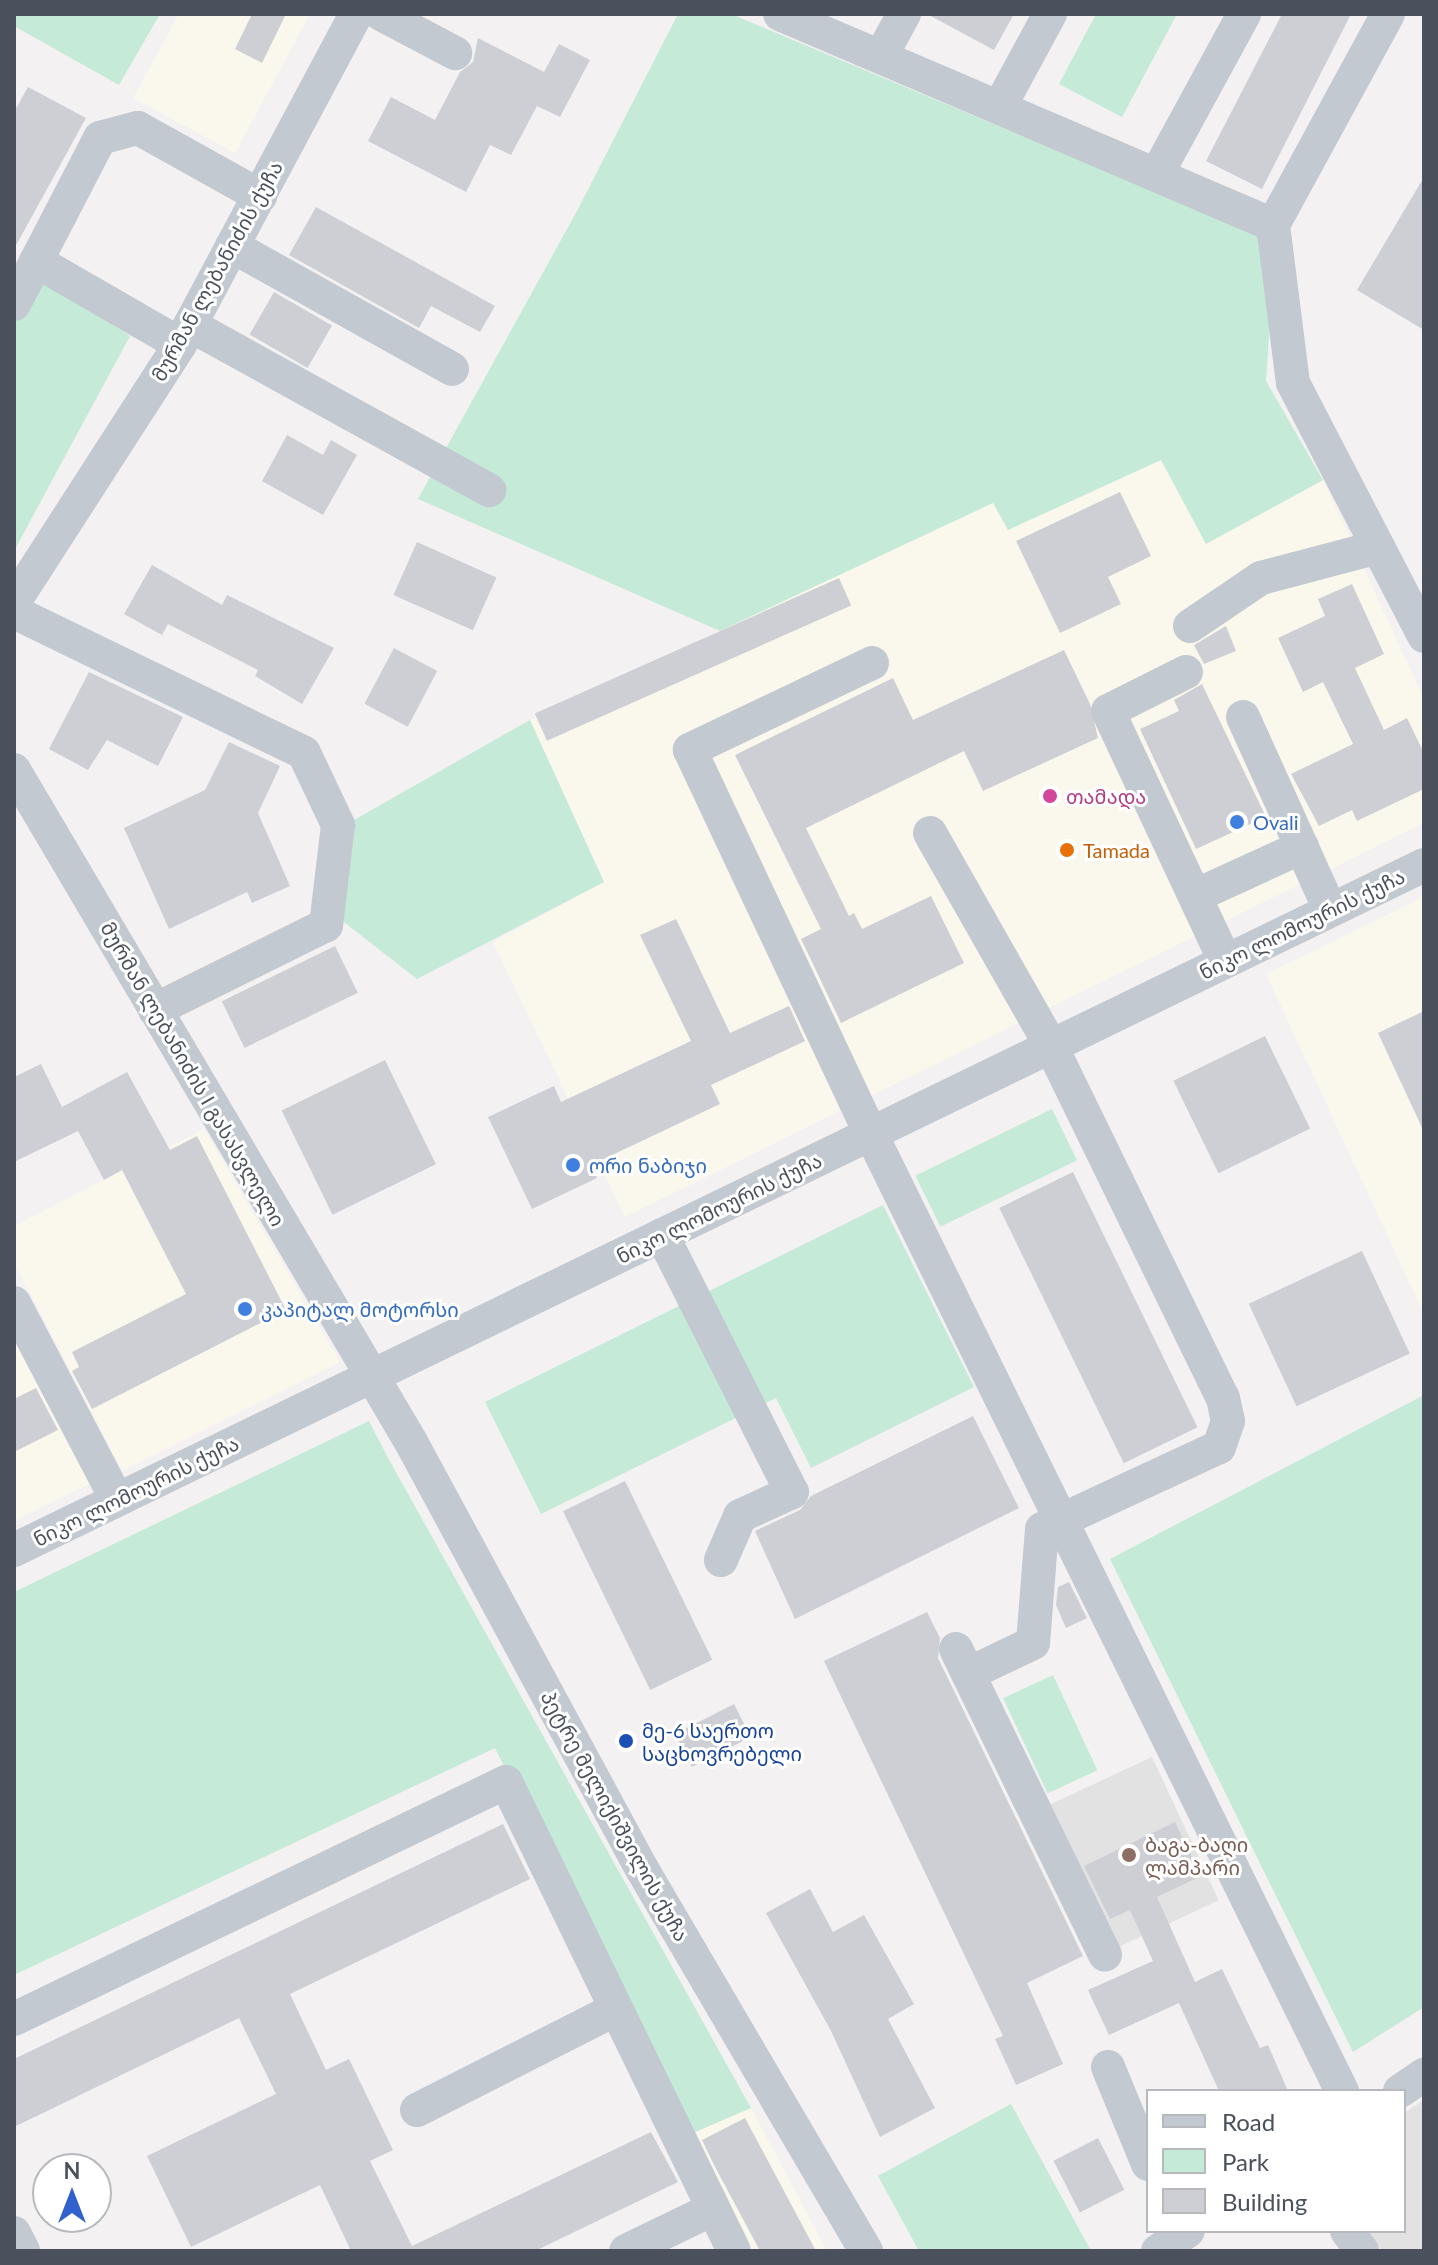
<!DOCTYPE html>
<meta charset="utf-8">
<style>
body{margin:0}
#map{position:relative;width:1438px;height:2265px;overflow:hidden;background:#f3f1f1;font-family:Lato,"Noto Sans Georgian",sans-serif}
div>[style]{position:absolute}
.commercial>*{inset:0;background:#faf8ed}
.education>*{inset:0;background:#e3e2e2;transform-origin:0 0}
.green>*{inset:0;background:#c5ead8;transform-origin:0 0}
.building>*{inset:0;background:#cecfd4;transform-origin:0 0}
.minor>*{height:34px;margin:-17px;padding:0 17px;transform-origin:17px;border-radius:17px;background:#c3c9d0}
.dots>*{width:22px;height:22px;translate:-50% -50%;box-sizing:border-box;border:4px solid #fff;border-radius:50%}
span{translate:-50% -50%;white-space:nowrap;text-align:center;line-height:1.15;-webkit-text-stroke:6px #fff;paint-order:stroke}
.street-label{font-size:20px;color:#4b515c}
.hotel-label{font-size:20px;color:#b23c85}
.left{translate:0 -50%;text-align:left}
.shop-label{font-size:20px;color:#366cbe}
.food-label{font-size:20px;color:#c56008}
.transit-label{font-size:20px;color:#164399}
.education-label{font-size:20px;color:#785e54}
.frame{position:absolute;inset:0;border:16px solid #4b515c;pointer-events:none}
.legend{position:absolute;left:1146px;top:2089px;width:260px;height:144px;box-sizing:border-box;background:#fff;border:2px solid #b7b9be;margin:0;padding:10px 14px;list-style:none;font-size:24px;color:#4b515c}
.legend li{display:flex;align-items:center;gap:16px;height:40px}
.legend b{width:40px;border:2px solid #b7b9be}
.north{position:absolute;left:32px;top:2153px;width:80px;height:80px;box-sizing:border-box;background:#fff;border:2px solid #b7b9be;border-radius:50%;rotate:0deg;font-size:22px;font-weight:700;line-height:32px;text-align:center;color:#4b515c}
.north::after{content:'';display:block;margin:auto;width:28px;height:36px;background:#3061cd;clip-path:polygon(50% 0,100% 100%,50% 72%,0 100%)}
</style>
<div id="map">
<div class="commercial">
<div style="clip-path:polygon(179px 14px,310px 14px,235px 153px,133px 98px)"></div>
<div style="clip-path:polygon(1161px 460px,1206px 544px,1323px 480px,1424px 699px,1424px 823px,625px 1217px,493px 942px,604px 882px,530px 720px,993px 502px,1008px 530px)"></div>
<div style="clip-path:polygon(1424px 897px,1424px 1314px,1266px 974px)"></div>
<div style="clip-path:polygon(204px 1129px,340px 1362px,122px 1471px,14px 1262px,14px 1226px)"></div>
<div style="clip-path:polygon(14px 1326px,98px 1480px,14px 1521px)"></div>
<div style="clip-path:polygon(751px 2108px,827px 2251px,740px 2251px,686px 2136px)"></div>
</div>
<div class="education">
<div style="left:1152px;top:1757px;width:158px;height:126px;rotate:65deg"></div>
<div style="clip-path:polygon(1424px 2100px,1424px 2251px,1382px 2251px,1368px 2231px,1404px 2231px,1404px 2113px)"></div>
</div>
<div class="green">
<div style="clip-path:polygon(14px 14px,160px 14px,119px 85px,14px 26px)"></div>
<div style="clip-path:polygon(678px 14px,731px 14px,1261px 236px,1271px 306px,1266px 381px,1323px 480px,1206px 544px,1161px 460px,1008px 530px,993px 503px,720px 631px,418px 499px,577px 211px)"></div>
<div style="clip-path:polygon(1096px 14px,1177px 14px,1122px 117px,1059px 84px)"></div>
<div style="clip-path:polygon(38px 275px,130px 336px,14px 551px,14px 321px)"></div>
<div style="clip-path:polygon(530px 720px,604px 882px,417px 979px,340px 919px,347px 824px)"></div>
<div style="left:1052px;top:1109px;width:57px;height:152px;rotate:64deg"></div>
<div style="clip-path:polygon(883px 1205px,974px 1387px,811px 1468px,776px 1398px,541px 1514px,485px 1402px)"></div>
<div style="clip-path:polygon(1424px 1395px,1424px 2007px,1353px 2052px,1110px 1559px)"></div>
<div style="clip-path:polygon(369px 1421px,388px 1458px,751px 2108px,686px 2136px,495px 1748px,14px 1975px,14px 1592px)"></div>
<div style="left:1053px;top:1675px;width:105px;height:55px;rotate:65deg"></div>
<div style="clip-path:polygon(1011px 2104px,1091px 2251px,919px 2251px,878px 2176px)"></div>
</div>
<div class="building">
<div style="clip-path:polygon(252px 14px,286px 14px,262px 63px,235px 49px)"></div>
<div style="clip-path:polygon(927px 14px,1014px 14px,994px 50px)"></div>
<div style="clip-path:polygon(1282px 14px,1351px 14px,1262px 189px,1206px 161px)"></div>
<div style="clip-path:polygon(478px 38px,544px 72px,559px 44px,590px 60px,560px 117px,537px 106px,511px 155px,490px 145px,466px 192px,368px 141px,391px 97px,435px 120px,460px 72px,473px 62px)"></div>
<div style="clip-path:polygon(28px 87px,86px 118px,14px 249px,14px 112px)"></div>
<div style="clip-path:polygon(1424px 177px,1424px 330px,1357px 290px)"></div>
<div style="clip-path:polygon(316px 207px,495px 306px,480px 332px,431px 306px,419px 328px,289px 255px)"></div>
<div style="left:274px;top:292px;width:67px;height:49px;rotate:30deg"></div>
<div style="clip-path:polygon(287px 435px,323px 455px,331px 440px,357px 455px,323px 515px,262px 481px)"></div>
<div style="clip-path:polygon(1120px 492px,1151px 556px,1108px 577px,1121px 604px,1060px 633px,1016px 541px)"></div>
<div style="left:417px;top:542px;width:87px;height:58px;rotate:24deg"></div>
<div style="clip-path:polygon(152px 565px,222px 605px,227px 595px,334px 648px,302px 704px,255px 676px,258px 670px,168px 624px,162px 635px,124px 614px)"></div>
<div style="left:839px;top:578px;width:30px;height:333px;rotate:66deg"></div>
<div style="clip-path:polygon(1352px 584px,1384px 654px,1355px 668px,1384px 730px,1407px 718px,1424px 753px,1424px 789px,1357px 821px,1352px 810px,1319px 826px,1291px 774px,1353px 744px,1323px 682px,1303px 692px,1278px 638px,1325px 616px,1318px 599px)"></div>
<div style="clip-path:polygon(1226px 626px,1236px 651px,1204px 664px,1194px 645px)"></div>
<div style="left:394px;top:648px;width:49px;height:63px;rotate:28deg"></div>
<div style="clip-path:polygon(1064px 650px,1090px 704px,1098px 738px,983px 791px,964px 751px,806px 828px,849px 916px,854px 913px,862px 929px,931px 896px,964px 963px,841px 1023px,801px 939px,821px 929px,735px 755px,893px 678px,913px 720px)"></div>
<div style="clip-path:polygon(89px 672px,183px 717px,158px 766px,107px 740px,88px 770px,49px 749px)"></div>
<div style="clip-path:polygon(1202px 684px,1266px 817px,1196px 849px,1140px 729px,1179px 711px,1174px 700px)"></div>
<div style="clip-path:polygon(229px 742px,280px 766px,258px 813px,290px 886px,252px 903px,247px 892px,169px 929px,124px 828px,205px 790px)"></div>
<div style="clip-path:polygon(676px 919px,730px 1033px,789px 1006px,805px 1041px,711px 1085px,720px 1104px,591px 1165px,597px 1178px,532px 1209px,488px 1117px,554px 1086px,561px 1102px,691px 1041px,640px 935px)"></div>
<div style="left:335px;top:946px;width:52px;height:126px;rotate:64deg"></div>
<div style="clip-path:polygon(1424px 1011px,1424px 1132px,1378px 1033px)"></div>
<div style="left:1265px;top:1036px;width:103px;height:102px;rotate:64deg"></div>
<div style="left:385px;top:1060px;width:116px;height:115px;rotate:64deg"></div>
<div style="clip-path:polygon(41px 1064px,62px 1107px,127px 1072px,170px 1150px,197px 1136px,286px 1310px,92px 1409px,72px 1371px,79px 1367px,72px 1352px,186px 1294px,122px 1170px,104px 1180px,78px 1131px,14px 1162px,14px 1077px)"></div>
<div style="left:1073px;top:1172px;width:284px;height:82px;rotate:64deg"></div>
<div style="left:1362px;top:1251px;width:113px;height:125px;rotate:65deg"></div>
<div style="clip-path:polygon(36px 1388px,58px 1430px,14px 1452px,14px 1399px)"></div>
<div style="clip-path:polygon(973px 1416px,1019px 1508px,795px 1619px,755px 1531px,800px 1510px,811px 1496px)"></div>
<div style="left:625px;top:1481px;width:199px;height:69px;rotate:64deg"></div>
<div style="clip-path:polygon(1069px 1582px,1087px 1618px,1066px 1628px,1056px 1605px,1058px 1587px)"></div>
<div style="clip-path:polygon(927px 1612px,940px 1638px,938px 1658px,1083px 1956px,1027px 1983px,1063px 2064px,1016px 2085px,995px 2039px,1003px 2036px,824px 1661px)"></div>
<div style="left:734px;top:1704px;width:37px;height:66px;rotate:63deg"></div>
<div style="clip-path:polygon(1175px 1822px,1201px 1876px,1157px 1897px,1195px 1982px,1222px 1969px,1260px 2048px,1268px 2045px,1288px 2091px,1219px 2091px,1179px 2003px,1109px 2035px,1088px 1990px,1153px 1961px,1130px 1910px,1110px 1919px,1084px 1866px)"></div>
<div style="clip-path:polygon(503px 1824px,530px 1879px,290px 1994px,326px 2070px,349px 2059px,393px 2150px,370px 2161px,412px 2246px,651px 2132px,678px 2182px,535px 2251px,351px 2251px,320px 2185px,191px 2247px,147px 2156px,276px 2094px,239px 2018px,14px 2127px,14px 2059px)"></div>
<div style="clip-path:polygon(810px 1889px,833px 1932px,864px 1915px,914px 2004px,888px 2019px,935px 2108px,880px 2137px,831px 2031px,766px 1913px)"></div>
<div style="clip-path:polygon(745px 2118px,816px 2251px,760px 2251px,714px 2165px,702px 2140px)"></div>
<div style="left:1098px;top:2138px;width:58px;height:50px;rotate:63deg"></div>
</div>
<div class="minor">
<div style="left:381px;top:14px;width:84px;rotate:27.8deg"></div>
<div style="left:780px;top:14px;width:536px;rotate:23.17deg"></div>
<div style="left:1388px;top:14px;width:240px;rotate:118.6deg"></div>
<div style="left:1273px;top:225px;width:159px;rotate:82.8deg"></div>
<div style="left:1293px;top:383px;width:285px;rotate:62.6deg"></div>
<div style="left:881px;top:56px;width:48px;rotate:-61.3deg"></div>
<div style="left:1000px;top:106px;width:105px;rotate:-61.5deg"></div>
<div style="left:1158px;top:172px;width:180px;rotate:-61.4deg"></div>
<div style="left:232px;top:246px;width:252px;rotate:29.2deg"></div>
<div style="left:36px;top:261px;width:166px;rotate:30deg"></div>
<div style="left:14px;top:304px;width:187px;rotate:-62.6deg"></div>
<div style="left:100px;top:138px;width:39px;rotate:-15deg"></div>
<div style="left:138px;top:128px;width:140px;rotate:29.1deg"></div>
<div style="left:190px;top:325px;width:342px;rotate:28.9deg"></div>
<div style="left:14px;top:602px;width:307px;rotate:-57.2deg"></div>
<div style="left:180px;top:344px;width:374px;rotate:-61.9deg"></div>
<div style="left:14px;top:612px;width:322px;rotate:25.9deg"></div>
<div style="left:304px;top:753px;width:80px;rotate:64.7deg"></div>
<div style="left:338px;top:825px;width:101px;rotate:96.8deg"></div>
<div style="left:326px;top:925px;width:191px;rotate:153.6deg"></div>
<div style="left:1190px;top:626px;width:86px;rotate:-34.1deg"></div>
<div style="left:1261px;top:578px;width:121px;rotate:-14.8deg"></div>
<div style="left:872px;top:663px;width:202px;rotate:154.5deg"></div>
<div style="left:690px;top:750px;width:425px;rotate:64.8deg"></div>
<div style="left:871px;top:1134px;width:1067px;rotate:63.8deg"></div>
<div style="left:1186px;top:672px;width:87px;rotate:153.4deg"></div>
<div style="left:1108px;top:711px;width:276px;rotate:64.9deg"></div>
<div style="left:1243px;top:717px;width:212px;rotate:65.7deg"></div>
<div style="left:14px;top:770px;width:781px;rotate:59.43deg"></div>
<div style="left:411px;top:1442px;width:485px;rotate:61.6deg"></div>
<div style="left:642px;top:1869px;width:443px;rotate:59.6deg"></div>
<div style="left:930px;top:833px;width:245px;rotate:60.4deg"></div>
<div style="left:1051px;top:1046px;width:392px;rotate:64deg"></div>
<div style="left:1223px;top:1398px;width:24px;rotate:78deg"></div>
<div style="left:1228px;top:1421px;width:28px;rotate:109deg"></div>
<div style="left:1219px;top:1447px;width:195px;rotate:155.1deg"></div>
<div style="left:1042px;top:1529px;width:114px;rotate:94.5deg"></div>
<div style="left:1033px;top:1643px;width:72px;rotate:154.5deg"></div>
<div style="left:1195px;top:896px;width:118px;rotate:-24.6deg"></div>
<div style="left:662px;top:1235px;width:288px;rotate:63.2deg"></div>
<div style="left:792px;top:1492px;width:57px;rotate:155.2deg"></div>
<div style="left:740px;top:1516px;width:48px;rotate:113.4deg"></div>
<div style="left:14px;top:1303px;width:222px;rotate:62.4deg"></div>
<div style="left:14px;top:1550px;width:1568px;rotate:-25.91deg"></div>
<div style="left:956px;top:1649px;width:340px;rotate:64deg"></div>
<div style="left:14px;top:2019px;width:546px;rotate:-25.72deg"></div>
<div style="left:506px;top:1782px;width:521px;rotate:64.07deg"></div>
<div style="left:1108px;top:2067px;width:105px;rotate:67.6deg"></div>
<div style="left:1400px;top:2091px;width:29px;rotate:-34deg"></div>
<div style="left:417px;top:2110px;width:223px;rotate:-26.9deg"></div>
<div style="left:1347px;top:2231px;width:25px;rotate:53deg"></div>
<div style="left:14px;top:2233px;width:20px;rotate:63deg"></div>
<div style="left:626px;top:2251px;width:97px;rotate:-25.8deg"></div>
<div style="left:1158px;top:2251px;width:36px;rotate:-34deg"></div>
</div>
<div class="dots">
<div style="left:1050px;top:796px;background:#d1479c"></div>
<div style="left:1237px;top:822px;background:#3f7fe0"></div>
<div style="left:1067px;top:850px;background:#e8710a"></div>
<div style="left:573px;top:1165px;background:#3f7fe0"></div>
<div style="left:245px;top:1309px;background:#3f7fe0"></div>
<div style="left:626px;top:1741px;background:#1a4fb4"></div>
<div style="left:1129px;top:1855px;background:#8d6e63"></div>
</div>
<div class="street-label">
<span style="left:217px;top:271px;rotate:-61deg">მურმან ლებანიძის ქუჩა</span>
<span style="left:1302px;top:924px;rotate:-26deg">ნიკო ლომოურის ქუჩა</span>
<span style="left:193px;top:1074px;rotate:60deg">მურმან ლებანიძის I გასასვლელი</span>
<span style="left:719px;top:1208px;rotate:-26deg">ნიკო ლომოურის ქუჩა</span>
<span style="left:136px;top:1491px;rotate:-26deg">ნიკო ლომოურის ქუჩა</span>
<span style="left:615px;top:1816px;rotate:61deg">პეტრე მელიქიშვილის ქუჩა</span>
</div>
<div class="hotel-label">
<span class="left" style="left:1066px;top:796px">თამადა</span>
</div>
<div class="shop-label">
<span class="left" style="left:1253px;top:822px">Ovali</span>
<span class="left" style="left:589px;top:1165px">ორი ნაბიჯი</span>
<span class="left" style="left:261px;top:1309px">კაპიტალ მოტორსი</span>
</div>
<div class="food-label">
<span class="left" style="left:1083px;top:850px">Tamada</span>
</div>
<div class="transit-label">
<span class="left" style="left:642px;top:1742px">მე-6 საერთო<br>საცხოვრებელი</span>
</div>
<div class="education-label">
<span class="left" style="left:1145px;top:1856px">ბაგა-ბაღი<br>ლამპარი</span>
</div>
<div class="frame"></div>
<ul class="legend">
<li><b style="height:10px;background:#c3c9d0"></b>Road</li>
<li><b style="height:22px;background:#c5ead8"></b>Park</li>
<li><b style="height:22px;background:#cecfd4"></b>Building</li>
</ul>
<div class="north">N</div>
</div>
